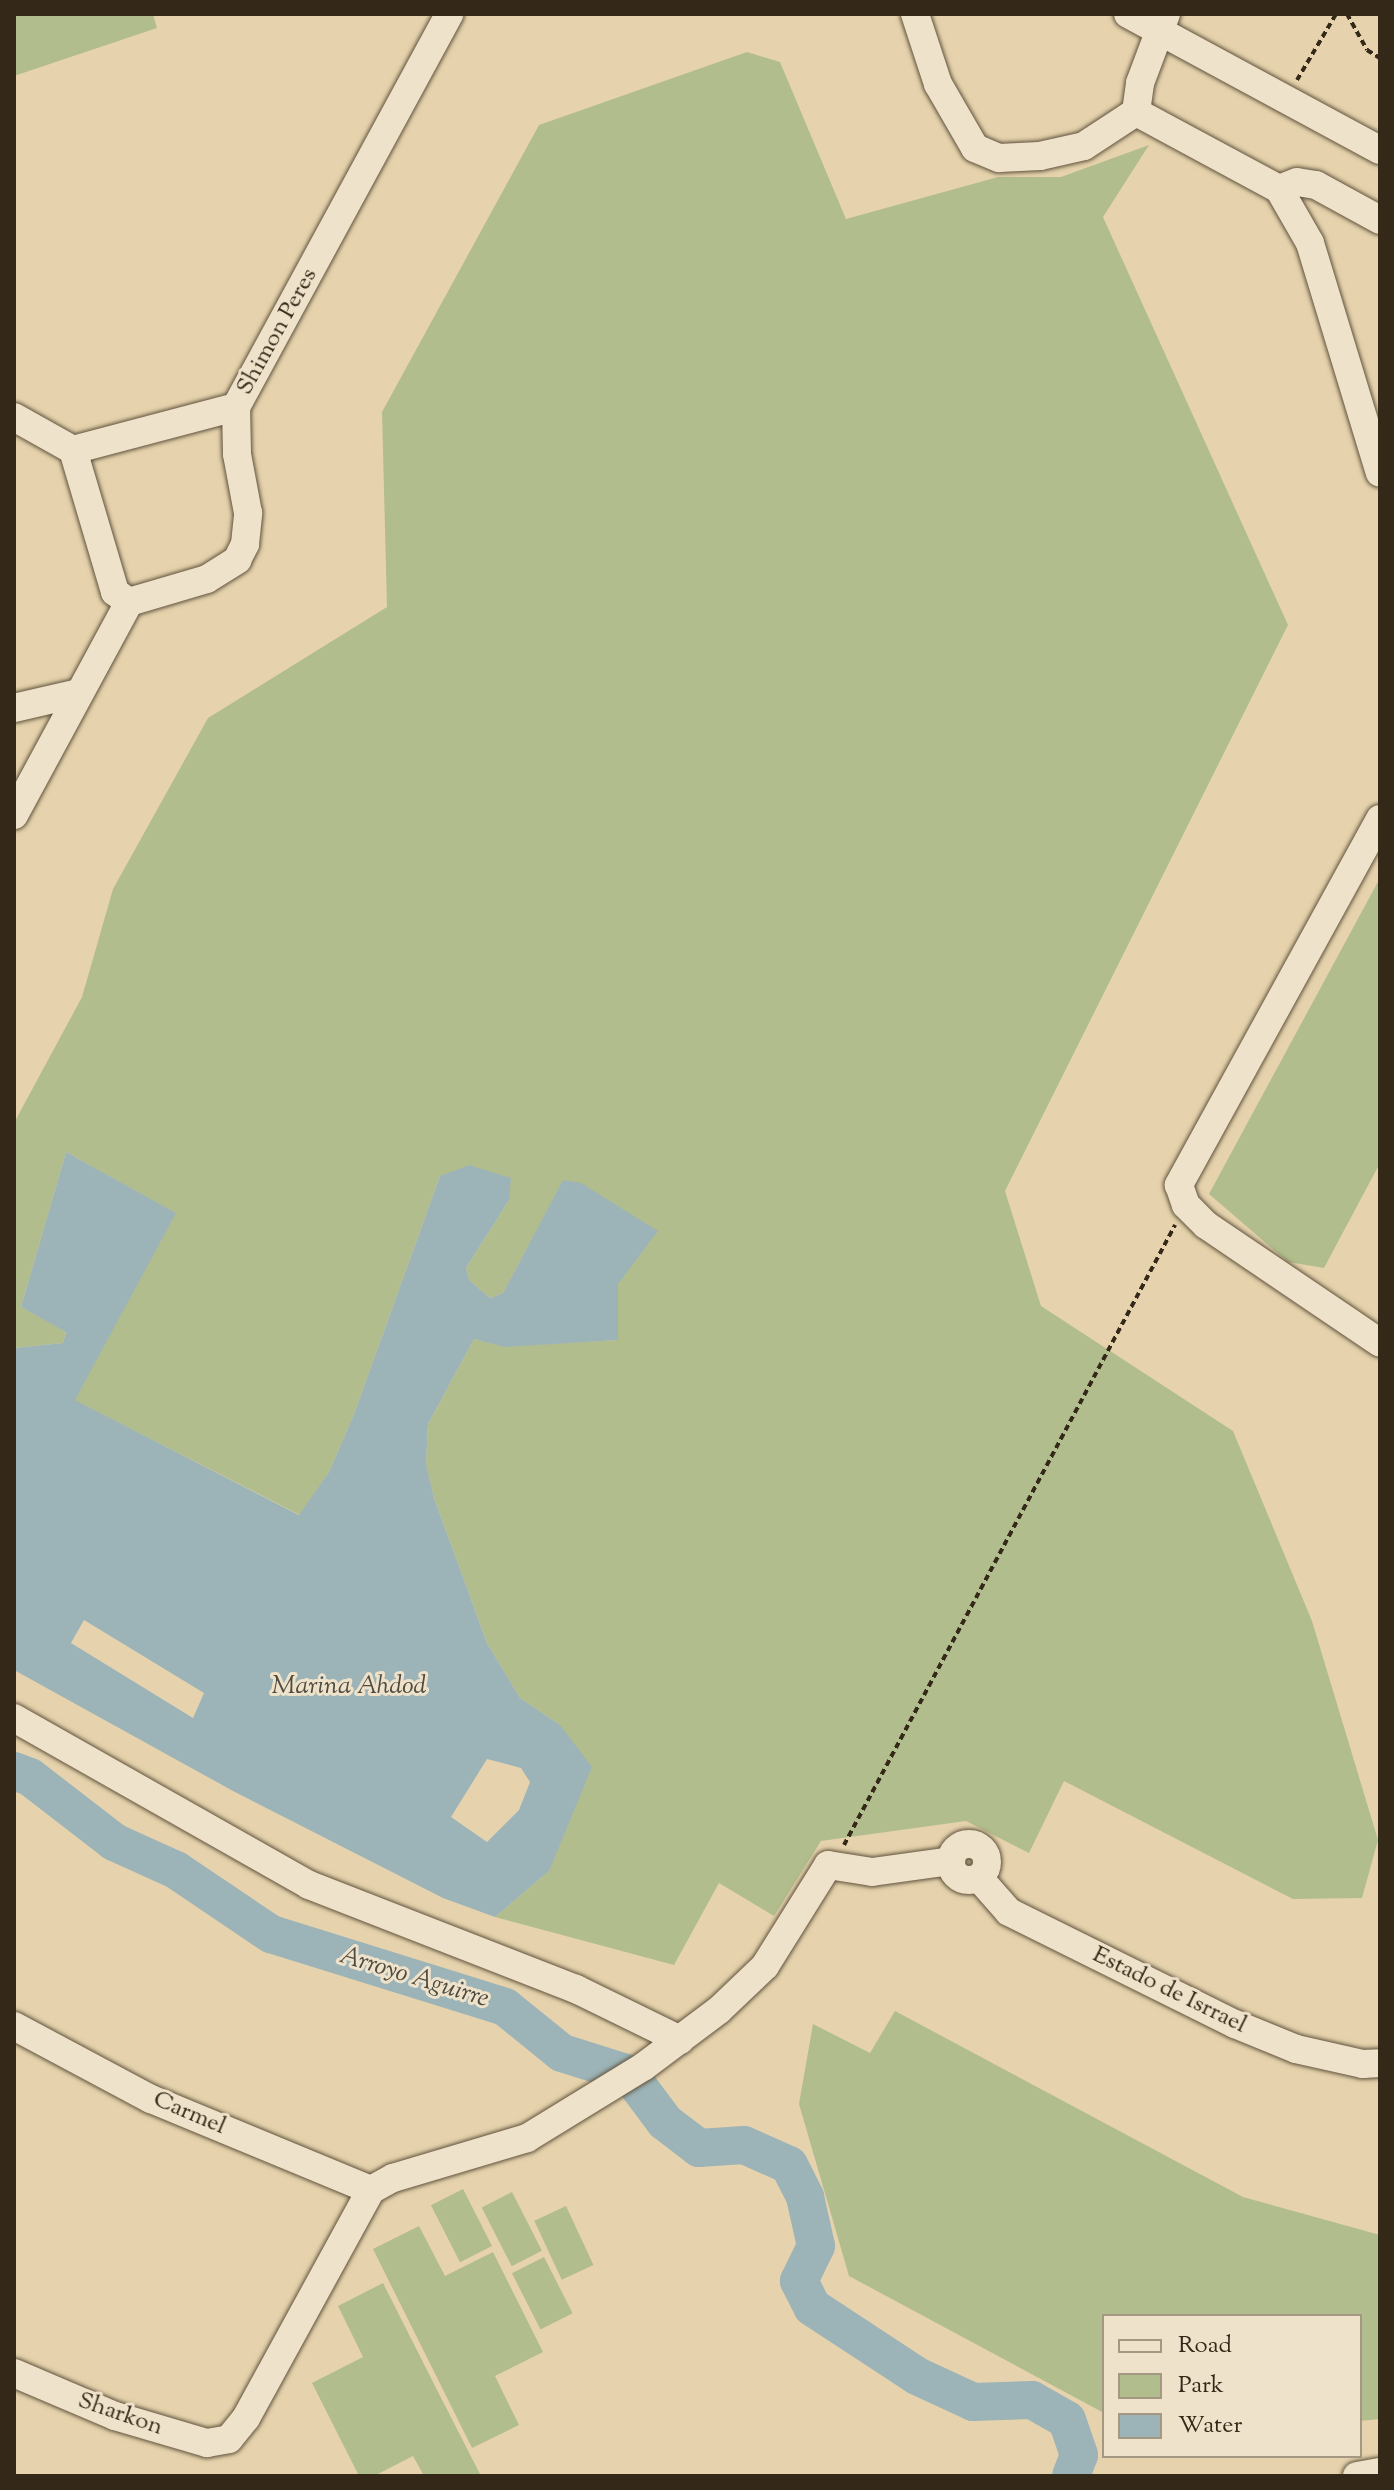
<!DOCTYPE html>
<style>
body{margin:0}
#map{position:relative;width:1394px;height:2490px;overflow:hidden;background:#e6d3ad;font-family:"Sorts Mill Goudy",serif}
div>[style]{position:absolute}
.green>*{inset:0;background:#b2bd8d;transform-origin:0 0}
.water>*{inset:0;background:#9cb4b7}
.river>*{height:38px;margin:-19px;padding:0 19px;transform-origin:19px;border-radius:19px;background:#9cb4b7}
.path>*{height:4px;margin-top:-2px;transform-origin:0;background:repeating-linear-gradient(90deg,#342818 0 6px,transparent 0 10px)}
.roads{filter:drop-shadow(0 0 2px #60533d) drop-shadow(0 0 2px #60533d)}
.minor>*{height:28px;margin:-14px;padding:0 14px;transform-origin:14px;border-radius:14px;background:#efe2ca}
.minor>.ring{margin:-14px;padding:0;box-sizing:content-box;background:none;border:28px solid #efe2ca;border-radius:50%}
span{translate:-50% -50%;white-space:nowrap;text-align:center;line-height:1.15;-webkit-text-stroke:6px #efe2ca;paint-order:stroke}
.street-label{font-size:24px;color:#342818}
.water-label{font-size:26px;color:#4e4b40;font-style:italic}
.frame{position:absolute;inset:0;border:16px solid #342818;pointer-events:none}
.legend{position:absolute;left:1102px;top:2314px;width:260px;height:144px;box-sizing:border-box;background:#efe2ca;border:2px solid #a49883;margin:0;padding:10px 14px;list-style:none;font-size:24px;color:#342818}
.legend li{display:flex;align-items:center;gap:16px;height:40px}
.legend b{width:40px;border:2px solid #a49883}
</style>
<div id="map">
<div class="green">
<div style="clip-path:polygon(14px 14px,153px 14px,157px 28px,14px 76px)"></div>
<div style="clip-path:polygon(747px 52px,780px 62px,846px 219px,998px 177px,1061px 177px,1149px 145px,1103px 217px,1288px 625px,1005px 1191px,1041px 1306px,1233px 1431px,1312px 1621px,1378px 1840px,1362px 1898px,1293px 1899px,1064px 1781px,1029px 1853px,966px 1821px,821px 1841px,774px 1916px,719px 1883px,674px 1965px,495px 1917px,549px 1871px,560px 1725px,520px 1698px,487px 1643px,434px 1498px,426px 1465px,428px 1424px,474px 1339px,505px 1346px,618px 1340px,618px 1284px,563px 1181px,503px 1293px,490px 1298px,469px 1280px,466px 1268px,509px 1200px,440px 1176px,354px 1414px,329px 1472px,300px 1515px,74px 1400px,175px 1213px,66px 1152px,21px 1307px,66px 1331px,63px 1343px,14px 1348px,14px 1123px,82px 997px,113px 889px,208px 718px,387px 607px,382px 412px,539px 125px)"></div>
<div style="clip-path:polygon(1380px 878px,1380px 1163px,1324px 1268px,1288px 1262px,1209px 1194px)"></div>
<div style="clip-path:polygon(895px 2011px,1243px 2197px,1380px 2235px,1380px 2419px,1360px 2421px,1360px 2316px,1104px 2316px,1104px 2413px,849px 2276px,799px 2104px,813px 2024px,870px 2053px)"></div>
<div style="left:463px;top:2189px;width:64px;height:36px;rotate:63deg"></div>
<div style="left:512px;top:2192px;width:66px;height:34px;rotate:63deg"></div>
<div style="left:566px;top:2206px;width:65px;height:35px;rotate:65deg"></div>
<div style="clip-path:polygon(419px 2226px,445px 2276px,493px 2252px,543px 2352px,495px 2376px,519px 2425px,472px 2448px,373px 2249px)"></div>
<div style="left:544px;top:2257px;width:63px;height:36px;rotate:63deg"></div>
<div style="clip-path:polygon(383px 2283px,434px 2384px,481px 2476px,424px 2476px,413px 2456px,374px 2476px,359px 2476px,312px 2383px,363px 2357px,338px 2306px)"></div>
</div>
<div class="water">
<div style="clip-path:polygon(evenodd,66px 1152px,176px 1213px,75px 1400px,299px 1515px,329px 1472px,354px 1414px,440px 1176px,469px 1165px,511px 1178px,509px 1200px,466px 1268px,469px 1280px,490px 1298px,503px 1293px,563px 1180px,581px 1183px,658px 1231px,618px 1284px,618px 1340px,505px 1347px,474px 1339px,428px 1424px,426px 1464px,434px 1498px,487px 1643px,520px 1698px,560px 1725px,592px 1767px,549px 1871px,495px 1917px,443px 1898px,233px 1791px,14px 1670px,14px 1348px,63px 1343px,66px 1332px,21px 1307px,66px 1152px,84px 1620px,204px 1693px,193px 1718px,71px 1643px,84px 1620px,66px 1152px,487px 1759px,521px 1768px,530px 1782px,519px 1810px,487px 1842px,451px 1817px,487px 1759px)"></div>
</div>
<div class="river">
<div style="left:14px;top:1771px;width:17px;rotate:21deg"></div>
<div style="left:30px;top:1777px;width:106px;rotate:37.7deg"></div>
<div style="left:114px;top:1842px;width:68px;rotate:24.3deg"></div>
<div style="left:176px;top:1870px;width:115px;rotate:34deg"></div>
<div style="left:271px;top:1934px;width:245px;rotate:17.3deg"></div>
<div style="left:505px;top:2007px;width:73px;rotate:38.9deg"></div>
<div style="left:562px;top:2053px;width:70px;rotate:17.4deg"></div>
<div style="left:629px;top:2074px;width:60px;rotate:53.1deg"></div>
<div style="left:665px;top:2122px;width:43px;rotate:37.4deg"></div>
<div style="left:699px;top:2148px;width:45px;rotate:-3.8deg"></div>
<div style="left:744px;top:2145px;width:49px;rotate:24deg"></div>
<div style="left:789px;top:2165px;width:36px;rotate:63deg"></div>
<div style="left:805px;top:2197px;width:50px;rotate:77.3deg"></div>
<div style="left:816px;top:2246px;width:39px;rotate:116deg"></div>
<div style="left:799px;top:2281px;width:29px;rotate:63deg"></div>
<div style="left:812px;top:2307px;width:126px;rotate:33.3deg"></div>
<div style="left:917px;top:2376px;width:62px;rotate:24.9deg"></div>
<div style="left:973px;top:2402px;width:59px;rotate:-1.9deg"></div>
<div style="left:1032px;top:2400px;width:40px;rotate:29.7deg"></div>
<div style="left:1067px;top:2420px;width:37px;rotate:71deg"></div>
<div style="left:1079px;top:2455px;width:22px;rotate:111deg"></div>
</div>
<div class="path">
<div style="left:1347px;top:14px;width:41px;rotate:60.9deg"></div>
<div style="left:1367px;top:50px;width:15px;rotate:32deg"></div>
<div style="left:1297px;top:80px;width:77px;rotate:-59.4deg"></div>
<div style="left:844px;top:1845px;width:703px;rotate:-61.9deg"></div>
</div>
<div class="roads">
<div class="minor">
<div style="left:915px;top:14px;width:74px;rotate:71.8deg"></div>
<div style="left:938px;top:84px;width:74px;rotate:60deg"></div>
<div style="left:975px;top:148px;width:26px;rotate:23deg"></div>
<div style="left:999px;top:158px;width:41px;rotate:-2.8deg"></div>
<div style="left:1040px;top:156px;width:45px;rotate:-12.8deg"></div>
<div style="left:1084px;top:146px;width:62px;rotate:-33.2deg"></div>
<div style="left:1128px;top:14px;width:286px;rotate:28.4deg"></div>
<div style="left:1136px;top:112px;width:162px;rotate:28.3deg"></div>
<div style="left:1279px;top:189px;width:62px;rotate:60.1deg"></div>
<div style="left:1310px;top:243px;width:240px;rotate:73.1deg"></div>
<div style="left:1136px;top:112px;width:29px;rotate:-82deg"></div>
<div style="left:1140px;top:83px;width:74px;rotate:-69.4deg"></div>
<div style="left:1279px;top:189px;width:19px;rotate:-21deg"></div>
<div style="left:1297px;top:182px;width:19px;rotate:9deg"></div>
<div style="left:1316px;top:185px;width:73px;rotate:28.7deg"></div>
<div style="left:14px;top:417px;width:68px;rotate:29.2deg"></div>
<div style="left:73px;top:450px;width:148px;rotate:73.5deg"></div>
<div style="left:115px;top:592px;width:17px;rotate:36deg"></div>
<div style="left:73px;top:450px;width:169px;rotate:-14.8deg"></div>
<div style="left:14px;top:708px;width:67px;rotate:-13deg"></div>
<div style="left:14px;top:815px;width:242px;rotate:-61.6deg"></div>
<div style="left:129px;top:602px;width:81px;rotate:-16.4deg"></div>
<div style="left:207px;top:579px;width:36px;rotate:-32deg"></div>
<div style="left:237px;top:560px;width:18px;rotate:-63deg"></div>
<div style="left:245px;top:544px;width:31px;rotate:-84deg"></div>
<div style="left:248px;top:513px;width:60px;rotate:-100.6deg"></div>
<div style="left:237px;top:454px;width:47px;rotate:-91.2deg"></div>
<div style="left:236px;top:407px;width:447px;rotate:-61.5deg"></div>
<div style="left:1380px;top:819px;width:418px;rotate:118.8deg"></div>
<div style="left:1179px;top:1185px;width:21px;rotate:71deg"></div>
<div style="left:1186px;top:1205px;width:28px;rotate:45deg"></div>
<div style="left:1206px;top:1225px;width:210px;rotate:34.1deg"></div>
<div style="left:14px;top:1718px;width:339px;rotate:29.5deg"></div>
<div style="left:309px;top:1885px;width:287px;rotate:21.3deg"></div>
<div style="left:576px;top:1989px;width:116px;rotate:26.1deg"></div>
<div class="ring" style="left:951px;top:1844px;width:8px;height:8px"></div>
<div style="left:979px;top:1878px;width:45px;rotate:48.6deg"></div>
<div style="left:1009px;top:1912px;width:252px;rotate:26.4deg"></div>
<div style="left:1235px;top:2024px;width:66px;rotate:22.3deg"></div>
<div style="left:1296px;top:2049px;width:69px;rotate:12.6deg"></div>
<div style="left:1363px;top:2064px;width:17px;rotate:-3deg"></div>
<div style="left:14px;top:2026px;width:155px;rotate:28.1deg"></div>
<div style="left:151px;top:2099px;width:238px;rotate:22.5deg"></div>
<div style="left:14px;top:2373px;width:110px;rotate:23.1deg"></div>
<div style="left:115px;top:2416px;width:96px;rotate:16.4deg"></div>
<div style="left:207px;top:2443px;width:22px;rotate:-10deg"></div>
<div style="left:229px;top:2439px;width:27px;rotate:-51deg"></div>
<div style="left:246px;top:2418px;width:260px;rotate:-61.3deg"></div>
<div style="left:371px;top:2190px;width:25px;rotate:-29deg"></div>
<div style="left:393px;top:2178px;width:140px;rotate:-16.6deg"></div>
<div style="left:527px;top:2138px;width:136px;rotate:-31.5deg"></div>
<div style="left:643px;top:2067px;width:95px;rotate:-36.9deg"></div>
<div style="left:719px;top:2010px;width:64px;rotate:-43.7deg"></div>
<div style="left:765px;top:1966px;width:119px;rotate:-58deg"></div>
<div style="left:828px;top:1865px;width:45px;rotate:9deg"></div>
<div style="left:872px;top:1872px;width:80px;rotate:-7.9deg"></div>
<div style="left:1357px;top:2476px;width:23px;rotate:-10deg"></div>
</div>
</div>
<div class="street-label">
<span style="left:278px;top:332px;rotate:-61deg">Shimon Peres</span>
<span style="left:1169px;top:1991px;rotate:26deg">Estado de Isrrael</span>
<span style="left:189px;top:2114px;rotate:23deg">Carmel</span>
<span style="left:120px;top:2415px;rotate:19deg">Sharkon</span>
</div>
<div class="water-label">
<span style="left:349px;top:1687px">Marina Ahdod</span>
<span style="left:414px;top:1978px;rotate:17deg">Arroyo Aguirre</span>
</div>
<div class="frame"></div>
<ul class="legend">
<li><b style="height:10px;background:#efe2ca"></b>Road</li>
<li><b style="height:22px;background:#b2bd8d"></b>Park</li>
<li><b style="height:22px;background:#9cb4b7"></b>Water</li>
</ul>
</div>
